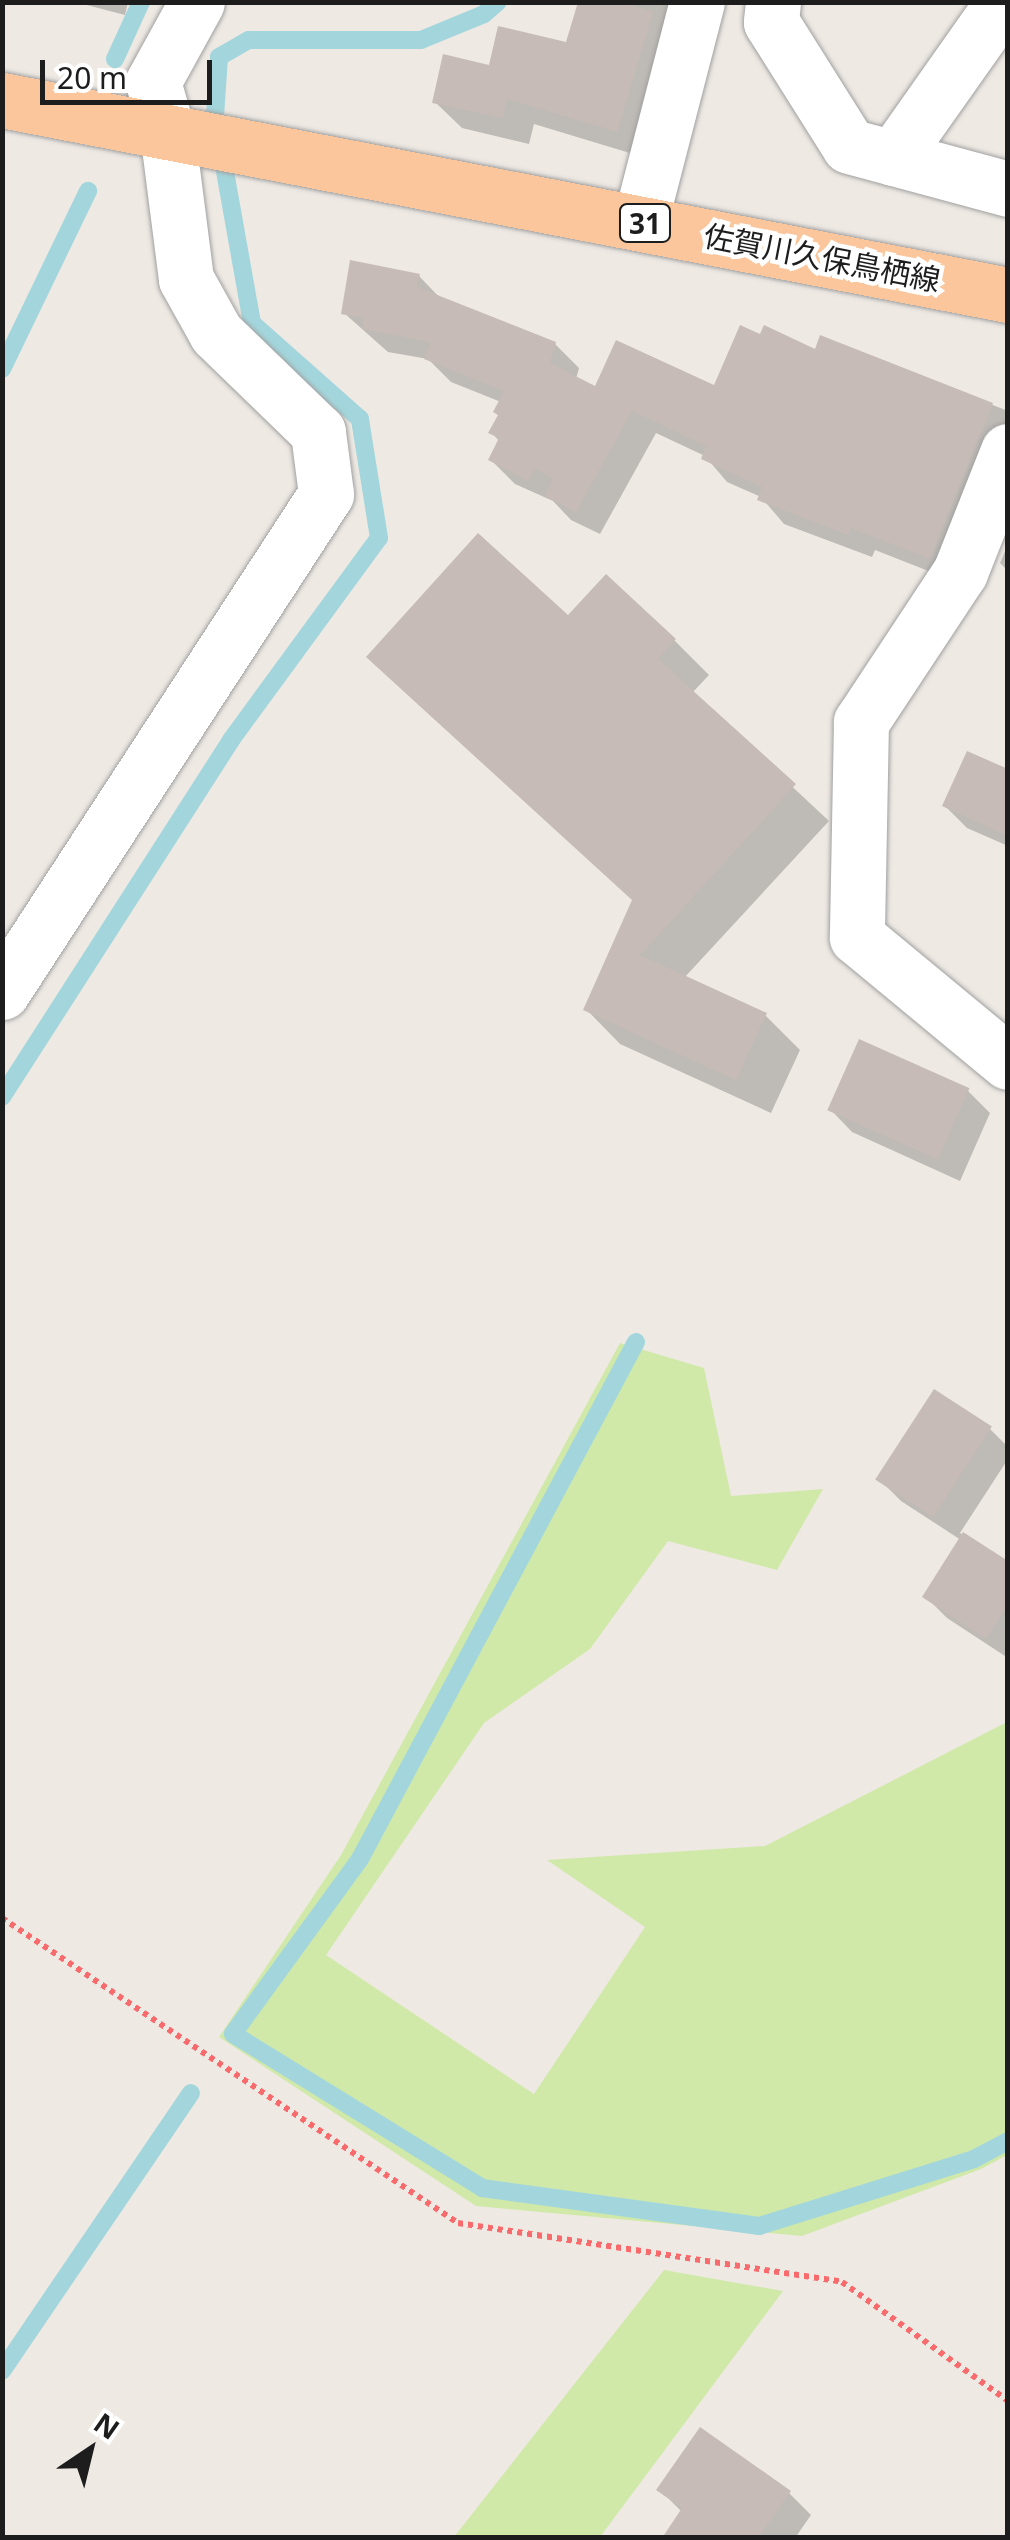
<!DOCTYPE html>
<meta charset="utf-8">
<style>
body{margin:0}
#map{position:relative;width:1010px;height:2540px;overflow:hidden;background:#eee9e3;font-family:"Noto Sans","Noto Sans JP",sans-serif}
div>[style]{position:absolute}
.grass>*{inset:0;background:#d0e9a9}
.shadow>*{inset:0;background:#0003}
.stream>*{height:18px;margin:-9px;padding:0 9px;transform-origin:9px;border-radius:9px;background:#a3d6dc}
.building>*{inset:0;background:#c6bbb6;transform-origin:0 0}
.path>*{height:6px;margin-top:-3px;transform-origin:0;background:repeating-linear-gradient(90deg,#f96a6c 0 5px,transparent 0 10px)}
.roads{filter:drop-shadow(0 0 2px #a1a1a1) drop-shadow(0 0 2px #a1a1a1)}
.minor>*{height:55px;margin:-27.5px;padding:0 27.5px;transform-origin:27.5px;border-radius:27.5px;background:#fff}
.major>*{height:55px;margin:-27.5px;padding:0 27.5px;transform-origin:27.5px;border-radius:27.5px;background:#fbc69b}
span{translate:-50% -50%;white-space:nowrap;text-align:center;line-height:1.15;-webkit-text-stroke:9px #fff;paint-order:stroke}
.shield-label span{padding:2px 8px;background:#fff;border:2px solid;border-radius:8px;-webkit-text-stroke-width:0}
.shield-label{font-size:28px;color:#1d1d1d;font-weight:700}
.street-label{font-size:30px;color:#1d1d1d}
.frame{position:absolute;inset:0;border:5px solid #1d1d1d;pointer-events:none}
.north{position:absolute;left:40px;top:2400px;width:100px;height:100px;-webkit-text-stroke:8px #fff;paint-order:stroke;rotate:35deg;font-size:28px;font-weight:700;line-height:40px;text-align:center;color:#1d1d1d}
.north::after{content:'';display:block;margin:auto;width:35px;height:45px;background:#1d1d1d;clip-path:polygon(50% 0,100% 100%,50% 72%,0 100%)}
.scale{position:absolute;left:40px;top:60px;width:172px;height:45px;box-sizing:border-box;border:5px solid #1d1d1d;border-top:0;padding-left:12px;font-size:30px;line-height:35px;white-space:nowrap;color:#1d1d1d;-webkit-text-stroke:8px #fff;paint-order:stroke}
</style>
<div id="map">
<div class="grass">
<div style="clip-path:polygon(620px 1343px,704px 1368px,731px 1496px,823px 1489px,777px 1570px,668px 1541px,590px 1649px,484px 1723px,326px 1955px,534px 2094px,645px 1927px,547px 1860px,765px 1846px,1007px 1722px,1007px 2155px,981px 2169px,802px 2236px,476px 2206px,219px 2037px,341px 1855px)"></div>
<div style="clip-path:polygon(664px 2270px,783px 2291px,600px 2537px,454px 2537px)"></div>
</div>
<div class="shadow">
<div style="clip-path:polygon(75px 2px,128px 2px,125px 15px)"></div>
<div style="clip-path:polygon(581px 2px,693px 2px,643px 157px,534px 124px,529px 144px,462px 128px,435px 102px,491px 68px,567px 45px)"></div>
<div style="clip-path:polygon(419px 276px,442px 300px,555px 344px,579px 368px,576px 379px,596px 389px,715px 388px,816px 352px,822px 338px,1008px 411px,1008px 456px,954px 581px,875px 550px,872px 557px,784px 524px,761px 497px,727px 482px,705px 456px,656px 433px,600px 534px,571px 520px,553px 501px,515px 484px,491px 460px,500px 442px,492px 433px,500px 416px,501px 402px,451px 382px,428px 359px,388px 352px,344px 313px)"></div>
<div style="clip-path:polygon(1008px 544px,1008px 571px,1000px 563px)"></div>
<div style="clip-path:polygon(568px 619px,674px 640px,709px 675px,692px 693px,829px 821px,684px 978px,766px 1016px,800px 1050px,771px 1113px,620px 1044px,586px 1009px,634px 901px,369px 657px)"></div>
<div style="clip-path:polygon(1008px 772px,1008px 846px,967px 828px,944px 805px)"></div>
<div style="clip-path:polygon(968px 1091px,990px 1113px,960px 1181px,852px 1132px,830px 1109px)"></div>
<div style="clip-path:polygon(990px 1429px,1008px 1447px,1008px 1459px,960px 1533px,1008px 1564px,1008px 1658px,947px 1618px,925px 1596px,961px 1540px,901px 1501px,879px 1479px)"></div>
<div style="clip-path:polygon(659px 2489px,789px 2493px,811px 2515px,795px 2538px,675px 2538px,682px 2512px)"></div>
</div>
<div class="stream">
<div style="left:115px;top:59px;width:63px;rotate:-65.5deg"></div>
<div style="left:2px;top:369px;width:198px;rotate:-64.2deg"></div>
<div style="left:2px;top:1097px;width:424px;rotate:-57.3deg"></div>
<div style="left:231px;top:740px;width:250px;rotate:-53.8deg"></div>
<div style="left:379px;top:538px;width:121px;rotate:-99.1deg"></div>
<div style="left:360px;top:419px;width:144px;rotate:-138.4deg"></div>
<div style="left:252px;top:323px;width:210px;rotate:-100.1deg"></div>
<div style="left:215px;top:116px;width:59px;rotate:-86.1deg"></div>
<div style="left:219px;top:57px;width:34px;rotate:-30deg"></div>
<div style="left:249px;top:40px;width:172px"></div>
<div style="left:421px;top:40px;width:68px;rotate:-22.4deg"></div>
<div style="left:484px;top:14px;width:18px;rotate:-41deg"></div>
<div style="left:636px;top:1342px;width:586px;rotate:118.1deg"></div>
<div style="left:360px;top:1859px;width:216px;rotate:126deg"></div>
<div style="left:233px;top:2034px;width:293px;rotate:31.7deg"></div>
<div style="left:482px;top:2188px;width:280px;rotate:7.8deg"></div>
<div style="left:759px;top:2226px;width:225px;rotate:-17.3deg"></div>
<div style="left:974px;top:2159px;width:38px;rotate:-28deg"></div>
<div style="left:2px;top:2371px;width:336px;rotate:-55.8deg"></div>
</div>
<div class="building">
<div style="clip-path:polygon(578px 2px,622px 2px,653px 12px,617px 132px,507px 99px,503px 118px,432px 103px,443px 54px,489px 65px,498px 26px,566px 42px)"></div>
<div style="clip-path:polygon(350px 260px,420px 274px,417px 287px,556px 342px,550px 363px,595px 386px,616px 340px,714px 385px,740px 325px,760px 334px,764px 325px,815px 349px,820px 335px,993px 403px,930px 559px,851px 528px,848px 535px,757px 500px,762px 487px,701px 459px,706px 446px,632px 411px,576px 512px,545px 496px,553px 478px,535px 468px,528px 481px,488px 460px,499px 438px,488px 433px,498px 415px,493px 412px,504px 391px,424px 359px,431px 342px,362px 329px,364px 318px,341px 314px)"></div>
<div style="clip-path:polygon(478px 533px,568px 615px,606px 574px,676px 639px,658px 659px,796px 784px,640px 955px,767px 1013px,736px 1080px,583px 1010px,632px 900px,366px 657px)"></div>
<div style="clip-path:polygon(967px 751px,1008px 769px,1008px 836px,942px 806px)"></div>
<div style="left:859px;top:1039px;width:121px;height:78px;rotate:24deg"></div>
<div style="left:934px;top:1389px;width:69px;height:108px;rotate:33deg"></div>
<div style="clip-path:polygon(963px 1532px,1008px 1561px,1008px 1605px,986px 1639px,922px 1597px)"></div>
<div style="clip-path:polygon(700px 2427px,791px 2491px,758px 2538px,662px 2538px,682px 2508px,656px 2490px)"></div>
</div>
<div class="path">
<div style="left:2px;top:1918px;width:549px;rotate:33.78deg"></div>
<div style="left:458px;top:2223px;width:389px;rotate:8.7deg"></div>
<div style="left:842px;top:2282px;width:204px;rotate:35.6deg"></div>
</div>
<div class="roads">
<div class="minor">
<div style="left:773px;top:2px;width:20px;rotate:96deg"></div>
<div style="left:771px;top:22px;width:146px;rotate:57.8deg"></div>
<div style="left:849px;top:146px;width:165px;rotate:15.1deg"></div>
<div style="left:893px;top:158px;width:191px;rotate:-54.8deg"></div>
<div style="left:640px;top:222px;width:227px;rotate:-75.5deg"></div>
<div style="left:1008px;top:451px;width:130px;rotate:111.6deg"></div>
<div style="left:960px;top:572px;width:180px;rotate:123.4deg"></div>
<div style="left:861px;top:722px;width:215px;rotate:91.1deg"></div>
<div style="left:857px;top:937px;width:196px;rotate:39.6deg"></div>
<div style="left:2px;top:992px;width:594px;rotate:-56.95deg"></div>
<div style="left:326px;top:494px;width:63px;rotate:-97.4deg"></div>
<div style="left:318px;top:432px;width:142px;rotate:-135.9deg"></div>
<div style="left:216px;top:333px;width:62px;rotate:-119.1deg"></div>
<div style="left:186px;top:279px;width:150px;rotate:-97.3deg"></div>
<div style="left:167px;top:130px;width:50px;rotate:-106.3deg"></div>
<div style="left:153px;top:82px;width:91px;rotate:-61.2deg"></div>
</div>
<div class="major">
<div style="left:2px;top:100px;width:1025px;rotate:10.97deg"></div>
</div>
</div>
<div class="shield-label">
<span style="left:645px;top:223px">31</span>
</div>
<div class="street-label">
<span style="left:822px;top:258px;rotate:11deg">佐賀川久保鳥栖線</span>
</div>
<div class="frame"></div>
<div class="north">N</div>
<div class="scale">20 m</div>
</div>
